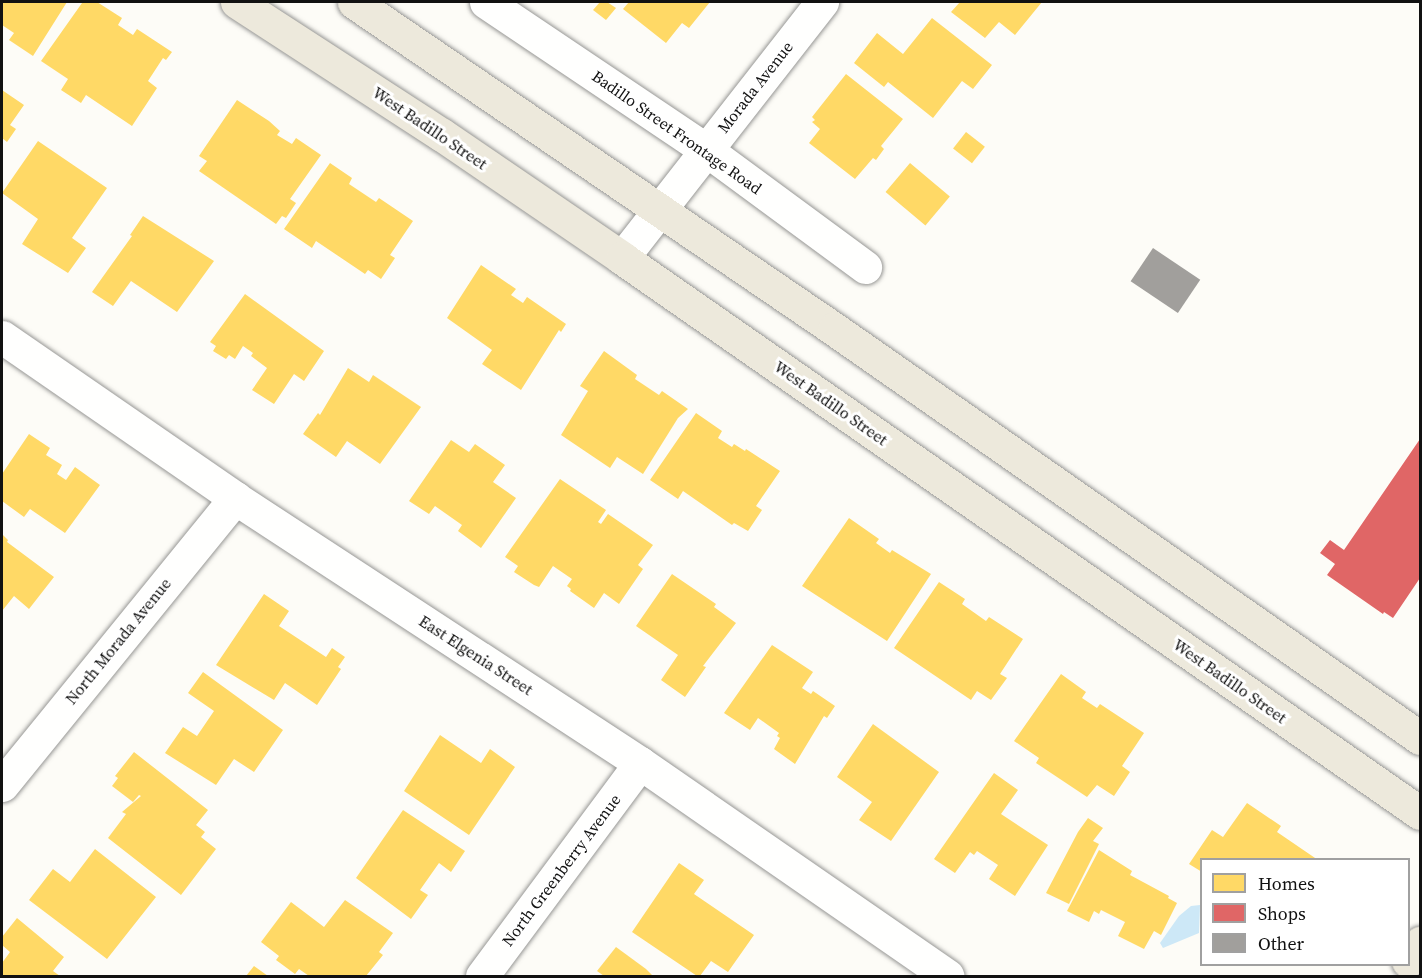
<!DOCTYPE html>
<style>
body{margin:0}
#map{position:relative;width:1422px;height:978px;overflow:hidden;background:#fdfcf7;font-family:"Source Serif 4",serif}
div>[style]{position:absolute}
.water>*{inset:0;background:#cde8f7}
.homes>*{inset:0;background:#ffd966;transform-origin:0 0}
.shops>*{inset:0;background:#e06666}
.building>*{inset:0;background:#a19f9c;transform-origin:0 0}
.roads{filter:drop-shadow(0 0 2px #979795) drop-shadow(0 0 2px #979795)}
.minor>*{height:33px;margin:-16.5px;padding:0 16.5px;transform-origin:16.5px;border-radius:16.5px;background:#fffffe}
.major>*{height:33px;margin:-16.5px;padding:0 16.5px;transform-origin:16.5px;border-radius:16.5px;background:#ede9dc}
span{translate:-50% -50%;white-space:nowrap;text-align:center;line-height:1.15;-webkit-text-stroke:6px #fff;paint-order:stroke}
.street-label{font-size:16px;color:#111}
.frame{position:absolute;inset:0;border:3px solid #111;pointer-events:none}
.legend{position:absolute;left:1200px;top:858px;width:210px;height:108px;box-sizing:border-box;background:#fff;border:2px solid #a0a0a0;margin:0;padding:8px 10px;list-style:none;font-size:18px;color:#111}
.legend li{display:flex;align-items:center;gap:12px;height:30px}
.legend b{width:30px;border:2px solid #a0a0a0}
</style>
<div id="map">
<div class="water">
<div style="clip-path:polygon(1200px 905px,1199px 933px,1163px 948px,1160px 943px,1179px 916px,1191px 906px)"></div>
</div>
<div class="homes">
<div style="clip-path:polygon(2px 2px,67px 2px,33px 56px,9px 40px,14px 33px,2px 25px)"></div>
<div style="clip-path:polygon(80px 2px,97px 2px,122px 18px,118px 25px,133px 35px,137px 29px,172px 52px,166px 60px,163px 58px,148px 81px,157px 88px,132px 126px,86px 95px,81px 103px,61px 90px,68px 79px,41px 61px,82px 3px)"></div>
<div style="clip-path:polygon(600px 2px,607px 2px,616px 8px,606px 20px,593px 10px)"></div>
<div style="clip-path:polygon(629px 2px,710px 2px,689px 28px,682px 23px,666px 43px,623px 9px)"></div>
<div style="clip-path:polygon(960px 2px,1042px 2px,1015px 35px,999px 22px,985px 38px,951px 12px)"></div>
<div style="clip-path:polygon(932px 18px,992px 65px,973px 89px,962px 81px,933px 118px,888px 82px,884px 87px,854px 63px,877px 33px,903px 54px)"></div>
<div style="clip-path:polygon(846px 74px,903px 119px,881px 146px,884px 149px,876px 160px,873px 158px,855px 179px,809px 143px,820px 129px,812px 122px,815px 120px,812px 117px)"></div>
<div style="clip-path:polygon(2px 90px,24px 105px,10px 125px,16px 129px,7px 142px,2px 138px)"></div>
<div style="clip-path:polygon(237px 100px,269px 121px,280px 131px,277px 135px,292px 144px,296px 138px,321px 155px,290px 199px,296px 203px,286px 218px,282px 216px,276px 224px,199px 171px,207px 161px,199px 156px)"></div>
<div style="left:966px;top:132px;width:24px;height:21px;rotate:38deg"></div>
<div style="clip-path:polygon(38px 141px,107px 188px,72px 238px,86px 248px,68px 273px,22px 244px,38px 219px,2px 193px)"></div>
<div style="clip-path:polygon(330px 163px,352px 178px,349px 184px,376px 202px,379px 198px,413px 221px,390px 255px,395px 258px,381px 279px,368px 270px,365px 274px,316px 241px,312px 248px,284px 229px)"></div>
<div style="left:910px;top:163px;width:52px;height:38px;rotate:40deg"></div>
<div style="clip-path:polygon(143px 216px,214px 261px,177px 312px,131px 281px,113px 306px,92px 292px,132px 236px,130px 235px)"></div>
<div style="clip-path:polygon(481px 265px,516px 289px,511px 295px,523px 303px,527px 297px,566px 324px,561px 332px,559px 330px,521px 390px,482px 364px,492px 350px,447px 318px)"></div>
<div style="clip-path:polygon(245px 294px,324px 351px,304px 381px,294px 374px,274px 404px,252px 390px,267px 368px,251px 356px,253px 353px,243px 346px,235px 359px,229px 355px,226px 359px,213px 351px,216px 346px,210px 342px)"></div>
<div style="clip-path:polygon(604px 351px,637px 375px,635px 379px,659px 395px,662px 391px,688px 409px,678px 418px,643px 474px,617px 457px,610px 468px,561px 435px,588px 391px,580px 386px)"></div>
<div style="clip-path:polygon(348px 368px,369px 382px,373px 375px,421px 407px,380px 464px,347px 441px,336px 457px,303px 434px,318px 413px,320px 415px)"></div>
<div style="clip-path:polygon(696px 413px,722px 431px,718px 438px,732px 447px,734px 444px,745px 451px,746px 449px,780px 471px,756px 506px,762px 510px,748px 531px,734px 523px,732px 525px,683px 491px,678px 499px,650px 480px)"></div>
<div style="clip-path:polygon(29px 434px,50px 448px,46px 455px,62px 465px,57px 474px,66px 480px,75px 467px,100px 485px,65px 533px,30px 509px,24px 517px,2px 501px,2px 474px)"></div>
<div style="clip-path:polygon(451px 440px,469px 452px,475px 444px,505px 465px,493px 482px,516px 498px,481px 548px,458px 531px,462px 525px,435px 506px,429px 514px,409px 501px)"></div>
<div style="clip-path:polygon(560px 479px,606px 510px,598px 522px,601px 524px,608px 514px,653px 545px,638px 565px,643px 569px,619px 604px,604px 593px,594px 608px,570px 591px,571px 589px,567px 586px,572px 579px,553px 566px,539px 587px,534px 585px,514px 572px,518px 566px,505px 557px)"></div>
<div style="clip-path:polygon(849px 518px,879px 539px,876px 543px,890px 553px,892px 550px,931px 574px,887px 641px,802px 586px)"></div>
<div style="clip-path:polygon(2px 534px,8px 540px,7px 542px,54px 577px,29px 609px,14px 596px,2px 611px)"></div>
<div style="clip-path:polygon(672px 574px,716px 604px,714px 607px,736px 623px,703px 666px,706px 667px,685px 697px,661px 680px,678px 655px,636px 626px)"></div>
<div style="clip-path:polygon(939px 582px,965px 599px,962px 604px,986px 621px,989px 617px,1023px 639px,1000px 674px,1007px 678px,991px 700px,977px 691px,971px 700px,894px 648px)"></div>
<div style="clip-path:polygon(264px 594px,289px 611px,279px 626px,326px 657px,332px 648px,345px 657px,338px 667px,341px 669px,317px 705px,285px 683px,274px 700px,216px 665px)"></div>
<div style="clip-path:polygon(772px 645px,813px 672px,802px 688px,811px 694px,813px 691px,835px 706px,827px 718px,824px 716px,795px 764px,774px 749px,780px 738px,777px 736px,779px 733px,758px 718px,750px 730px,724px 713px)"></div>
<div style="clip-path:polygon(203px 672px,283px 730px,254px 772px,234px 759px,216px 785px,165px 753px,183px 727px,197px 736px,214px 711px,188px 693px)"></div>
<div style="clip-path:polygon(1061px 674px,1086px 692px,1082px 698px,1097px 708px,1100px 704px,1144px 733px,1122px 766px,1130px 772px,1114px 796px,1097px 785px,1087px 797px,1036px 763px,1039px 758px,1014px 741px)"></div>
<div style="clip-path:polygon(873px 724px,939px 772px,891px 841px,859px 820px,872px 802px,837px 777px)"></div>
<div style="clip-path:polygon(440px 735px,481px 763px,490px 749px,515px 767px,469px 835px,404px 791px)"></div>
<div style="clip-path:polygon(134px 752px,208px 810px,196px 825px,205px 832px,201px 837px,216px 849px,181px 895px,108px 838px,126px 814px,122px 812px,141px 796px,139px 795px,133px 802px,112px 786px,118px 778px,115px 776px)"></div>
<div style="clip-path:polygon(994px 773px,1018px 790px,1001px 814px,1048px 845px,1015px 896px,989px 879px,998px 865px,977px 851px,974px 855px,970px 852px,955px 873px,934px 859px)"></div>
<div style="clip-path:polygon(1247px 803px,1281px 826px,1277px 832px,1318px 860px,1202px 860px,1202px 872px,1189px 864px,1212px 830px,1223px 837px)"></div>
<div style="clip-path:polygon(403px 810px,465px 851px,451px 872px,439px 863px,420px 890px,428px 895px,411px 919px,356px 878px)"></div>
<div style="clip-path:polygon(1088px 818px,1103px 828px,1093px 841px,1099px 844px,1069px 904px,1046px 893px,1078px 832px)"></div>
<div style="clip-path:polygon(95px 849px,156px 897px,107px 959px,29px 900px,53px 869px,70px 882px)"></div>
<div style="clip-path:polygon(1099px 850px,1132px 871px,1130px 875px,1169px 896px,1168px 898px,1177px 903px,1161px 935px,1154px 931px,1144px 949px,1118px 936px,1125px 922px,1101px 910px,1099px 914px,1094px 911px,1089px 922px,1067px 911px)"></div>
<div style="clip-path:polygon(679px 863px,704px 880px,694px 894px,754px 935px,728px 972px,711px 961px,700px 976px,697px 976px,632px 932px)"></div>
<div style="clip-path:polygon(345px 900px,393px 933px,379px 952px,383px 955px,366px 976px,309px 976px,299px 969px,295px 974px,276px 960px,279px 956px,261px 942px,291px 902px,324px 927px)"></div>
<div style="clip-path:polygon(17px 918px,64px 957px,53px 971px,60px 976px,2px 976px,2px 963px,10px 952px,2px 945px,2px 937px)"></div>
<div style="clip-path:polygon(616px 947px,646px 969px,653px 976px,604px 976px,597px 971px)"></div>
<div style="clip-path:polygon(254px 966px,268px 976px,246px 976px)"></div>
</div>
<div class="shops">
<div style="clip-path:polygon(1420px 439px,1420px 578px,1393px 618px,1384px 612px,1383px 614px,1327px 575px,1335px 564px,1320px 553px,1330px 540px,1344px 550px)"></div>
</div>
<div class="building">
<div style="left:1153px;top:248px;width:57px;height:40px;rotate:34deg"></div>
</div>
<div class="roads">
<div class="minor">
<div style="left:486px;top:2px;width:264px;rotate:33.9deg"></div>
<div style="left:705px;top:149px;width:199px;rotate:36.4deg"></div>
<div style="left:622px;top:258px;width:325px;rotate:-52deg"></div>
<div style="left:2px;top:337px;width:283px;rotate:34.6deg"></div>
<div style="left:235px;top:498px;width:484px;rotate:33.2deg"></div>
<div style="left:640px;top:763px;width:374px;rotate:34.7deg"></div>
<div style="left:2px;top:785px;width:370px;rotate:-50.9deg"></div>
<div style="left:482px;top:976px;width:265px;rotate:-53.4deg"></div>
</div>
<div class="major">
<div style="left:237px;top:2px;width:244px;rotate:33deg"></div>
<div style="left:442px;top:135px;width:218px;rotate:34.3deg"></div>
<div style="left:622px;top:258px;width:972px;rotate:34.82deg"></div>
<div style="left:354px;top:2px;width:581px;rotate:34.26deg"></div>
<div style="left:834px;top:329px;width:715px;rotate:34.91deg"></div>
<div style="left:1408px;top:961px;width:22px;rotate:-56deg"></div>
</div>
</div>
<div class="street-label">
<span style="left:755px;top:87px;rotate:-52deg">Morada Avenue</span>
<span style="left:430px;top:128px;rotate:34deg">West Badillo Street</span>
<span style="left:677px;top:132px;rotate:35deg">Badillo Street Frontage Road</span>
<span style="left:831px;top:403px;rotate:35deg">West Badillo Street</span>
<span style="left:118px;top:641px;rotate:-51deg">North Morada Avenue</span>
<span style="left:476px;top:655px;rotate:33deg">East Elgenia Street</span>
<span style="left:1230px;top:681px;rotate:35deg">West Badillo Street</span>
<span style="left:561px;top:870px;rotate:-53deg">North Greenberry Avenue</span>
</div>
<div class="frame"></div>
<ul class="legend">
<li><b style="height:16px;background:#ffd966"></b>Homes</li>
<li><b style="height:16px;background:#e06666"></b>Shops</li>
<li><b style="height:16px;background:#a19f9c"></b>Other</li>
</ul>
</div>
